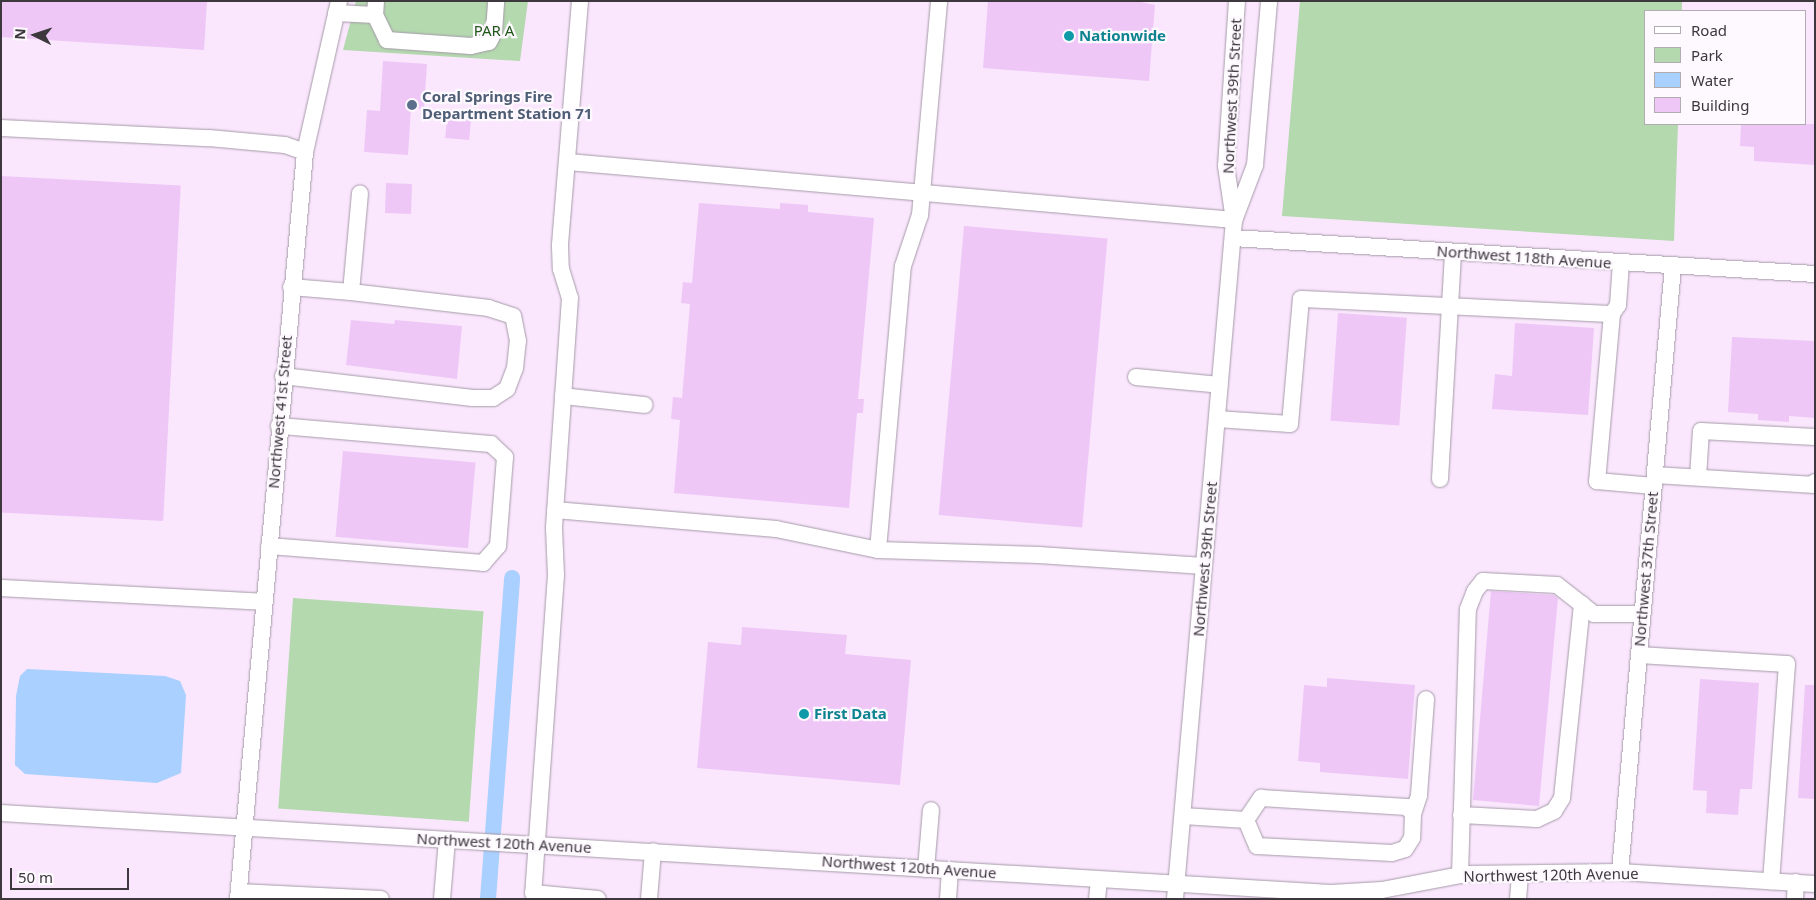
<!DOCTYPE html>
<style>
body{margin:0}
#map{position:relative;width:1816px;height:900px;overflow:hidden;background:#fef8ff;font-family:"Noto Sans",sans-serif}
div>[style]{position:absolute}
.built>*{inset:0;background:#fae7fd}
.green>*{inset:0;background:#b4d9af;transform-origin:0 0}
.water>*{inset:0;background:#a9d0ff}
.canal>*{height:16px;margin:-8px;padding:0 8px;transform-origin:8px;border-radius:8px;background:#a9d0ff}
.building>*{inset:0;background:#eec7f7;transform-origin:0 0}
.roads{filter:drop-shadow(0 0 1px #a69aa9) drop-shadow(0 0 1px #a69aa9)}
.minor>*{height:16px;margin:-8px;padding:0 8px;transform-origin:8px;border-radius:8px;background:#fff}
.dots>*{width:14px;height:14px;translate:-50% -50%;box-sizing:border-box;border:2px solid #fef8ff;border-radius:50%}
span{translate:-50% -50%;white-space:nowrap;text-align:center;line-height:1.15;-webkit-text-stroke:4.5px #fef8ff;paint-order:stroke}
.park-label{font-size:15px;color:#21571b}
.culture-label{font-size:15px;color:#0d838f;font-weight:700}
.left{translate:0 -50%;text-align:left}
.service-label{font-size:15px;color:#4e5e75;font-weight:700}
.street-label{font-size:15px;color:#3d383e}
.frame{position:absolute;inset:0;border:2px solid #3d383e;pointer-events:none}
.legend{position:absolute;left:1644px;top:10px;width:162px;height:115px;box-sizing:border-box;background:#fef8ff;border:1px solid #b1abb2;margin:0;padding:6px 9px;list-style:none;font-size:15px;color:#3d383e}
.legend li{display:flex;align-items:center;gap:10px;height:25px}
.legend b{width:25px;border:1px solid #b1abb2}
.north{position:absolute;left:10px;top:10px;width:50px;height:50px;-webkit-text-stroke:4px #fef8ff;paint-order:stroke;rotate:274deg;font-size:14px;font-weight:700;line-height:20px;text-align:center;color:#3d383e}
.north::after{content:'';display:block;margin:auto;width:18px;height:22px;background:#3d383e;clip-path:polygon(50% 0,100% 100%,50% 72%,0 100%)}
.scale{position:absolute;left:10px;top:868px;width:119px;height:22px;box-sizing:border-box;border:2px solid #3d383e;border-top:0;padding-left:6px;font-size:15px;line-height:18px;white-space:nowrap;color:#3d383e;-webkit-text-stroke:4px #fef8ff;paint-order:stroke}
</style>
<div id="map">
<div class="built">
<div style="clip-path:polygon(evenodd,1px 1px,1815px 1px,1815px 899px,1px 899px,1px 1px,1645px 11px,1805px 11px,1805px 124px,1645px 124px,1645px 11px)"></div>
</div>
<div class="green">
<div style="clip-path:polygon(356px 1px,528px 1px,520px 61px,343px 50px)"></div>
<div style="clip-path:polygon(1300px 1px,1682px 1px,1682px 11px,1645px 11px,1645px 124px,1678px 124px,1674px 241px,1282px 216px)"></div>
<div style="left:293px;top:598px;width:191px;height:211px;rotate:4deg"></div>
</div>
<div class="water">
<div style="clip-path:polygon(27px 669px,165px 676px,180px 681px,186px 695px,181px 773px,157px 783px,25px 774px,15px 765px,16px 696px,20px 676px)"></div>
</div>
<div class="canal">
<div style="left:488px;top:899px;width:322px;rotate:-85.7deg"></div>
</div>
<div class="building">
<div style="clip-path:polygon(1px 1px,207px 1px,204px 50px,1px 37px)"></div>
<div style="clip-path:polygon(988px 1px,1136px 1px,1155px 5px,1149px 81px,983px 68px)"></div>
<div style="clip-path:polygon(383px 61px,427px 64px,424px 109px,411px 108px,408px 155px,364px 152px,367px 110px,380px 111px)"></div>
<div style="left:447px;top:118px;width:24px;height:20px;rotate:5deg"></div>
<div style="clip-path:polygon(1741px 124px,1815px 124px,1815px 165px,1754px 161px,1754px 147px,1740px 146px)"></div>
<div style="left:1px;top:176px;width:180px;height:336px;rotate:3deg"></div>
<div style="left:386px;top:183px;width:26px;height:30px;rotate:2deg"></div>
<div style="clip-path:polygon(699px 203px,780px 209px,780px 203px,808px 205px,808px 212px,874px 218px,858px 399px,864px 399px,863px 413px,857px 413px,849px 508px,674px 493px,680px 420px,671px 419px,673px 397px,682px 398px,690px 304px,681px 303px,683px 282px,692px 283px)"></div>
<div style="left:964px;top:226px;width:144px;height:290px;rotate:5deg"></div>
<div style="left:1338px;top:313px;width:69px;height:108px;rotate:4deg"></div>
<div style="clip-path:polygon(351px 320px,394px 324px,395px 320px,462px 326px,457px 379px,346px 365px)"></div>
<div style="clip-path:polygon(1515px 323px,1594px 328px,1588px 415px,1492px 409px,1495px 374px,1512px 376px)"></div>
<div style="clip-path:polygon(1732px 337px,1815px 341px,1815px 418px,1789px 416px,1789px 422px,1758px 420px,1758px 414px,1728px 412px)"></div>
<div style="left:343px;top:451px;width:133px;height:86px;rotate:5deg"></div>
<div style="clip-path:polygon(1491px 591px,1553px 595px,1558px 598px,1539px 806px,1473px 800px)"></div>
<div style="clip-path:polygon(742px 627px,847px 635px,845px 654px,911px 660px,900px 785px,697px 768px,708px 642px,741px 645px)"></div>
<div style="clip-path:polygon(1327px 678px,1415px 685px,1408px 779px,1320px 772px,1320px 763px,1298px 761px,1304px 685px,1327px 687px)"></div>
<div style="clip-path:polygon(1700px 679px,1759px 683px,1752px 789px,1740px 789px,1738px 815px,1706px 813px,1707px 791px,1693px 790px)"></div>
<div style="clip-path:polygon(1805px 685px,1815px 685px,1815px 799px,1798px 798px)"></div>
</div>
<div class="roads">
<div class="minor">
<div style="left:376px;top:1px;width:14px;rotate:94deg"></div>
<div style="left:375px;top:15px;width:28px;rotate:64deg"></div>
<div style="left:387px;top:40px;width:84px;rotate:4.1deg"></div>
<div style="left:471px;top:46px;width:18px;rotate:-13deg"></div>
<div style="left:489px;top:42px;width:11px;rotate:-63deg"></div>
<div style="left:494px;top:32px;width:31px;rotate:-86deg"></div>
<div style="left:580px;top:1px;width:246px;rotate:94.7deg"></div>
<div style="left:560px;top:246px;width:23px;rotate:88deg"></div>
<div style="left:561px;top:269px;width:30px;rotate:73deg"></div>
<div style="left:570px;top:298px;width:231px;rotate:94deg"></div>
<div style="left:554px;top:528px;width:47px;rotate:87.6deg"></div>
<div style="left:556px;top:575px;width:319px;rotate:94.1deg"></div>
<div style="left:533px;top:893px;width:65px;rotate:5.3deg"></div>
<div style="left:336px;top:13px;width:39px;rotate:3deg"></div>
<div style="left:1px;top:128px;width:208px;rotate:2.8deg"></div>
<div style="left:209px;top:138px;width:76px;rotate:5.3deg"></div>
<div style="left:285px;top:145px;width:21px;rotate:19deg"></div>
<div style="left:568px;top:162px;width:669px;rotate:4.98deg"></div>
<div style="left:1235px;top:218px;width:57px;rotate:-69.3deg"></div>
<div style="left:1255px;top:165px;width:165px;rotate:-85.1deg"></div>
<div style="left:1233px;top:238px;width:583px;rotate:3.54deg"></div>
<div style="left:1621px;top:263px;width:42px;rotate:94.1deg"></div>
<div style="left:1618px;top:305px;width:11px;rotate:124deg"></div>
<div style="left:1612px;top:314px;width:168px;rotate:95.1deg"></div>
<div style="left:1597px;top:481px;width:57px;rotate:5deg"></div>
<div style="left:291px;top:287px;width:60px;rotate:4.8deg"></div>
<div style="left:351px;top:292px;width:99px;rotate:-84.8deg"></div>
<div style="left:283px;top:376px;width:191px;rotate:6.6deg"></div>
<div style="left:473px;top:398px;width:20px"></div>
<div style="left:493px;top:398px;width:17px;rotate:-33deg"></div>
<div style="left:507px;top:389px;width:22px;rotate:-69deg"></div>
<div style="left:515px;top:368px;width:27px;rotate:-84deg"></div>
<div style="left:518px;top:341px;width:25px;rotate:-101deg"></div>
<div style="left:513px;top:316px;width:25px;rotate:-162deg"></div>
<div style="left:489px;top:308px;width:139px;rotate:-173.4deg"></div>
<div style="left:1136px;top:377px;width:84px;rotate:5.4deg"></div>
<div style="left:563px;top:396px;width:82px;rotate:6.3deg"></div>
<div style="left:1217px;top:419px;width:73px;rotate:3.9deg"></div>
<div style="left:1290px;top:424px;width:125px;rotate:-85deg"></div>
<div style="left:1301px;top:299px;width:311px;rotate:2.8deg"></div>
<div style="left:1655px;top:475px;width:160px;rotate:3.6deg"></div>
<div style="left:1815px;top:485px;width:3px;rotate:-90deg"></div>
<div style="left:1698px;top:477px;width:46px;rotate:-86.3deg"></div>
<div style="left:1701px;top:431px;width:114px;rotate:3deg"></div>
<div style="left:1440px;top:479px;width:227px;rotate:-86.7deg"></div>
<div style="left:555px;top:510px;width:222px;rotate:4.9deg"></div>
<div style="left:776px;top:529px;width:104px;rotate:11.6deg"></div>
<div style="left:878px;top:550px;width:161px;rotate:1.8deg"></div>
<div style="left:1039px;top:555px;width:165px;rotate:3.8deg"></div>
<div style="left:269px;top:546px;width:215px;rotate:4.5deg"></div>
<div style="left:483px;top:563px;width:23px;rotate:-49deg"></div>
<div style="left:498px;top:546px;width:89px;rotate:-85.5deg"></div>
<div style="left:505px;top:457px;width:19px;rotate:-137deg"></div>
<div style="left:491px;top:444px;width:213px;rotate:-175.1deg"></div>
<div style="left:878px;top:550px;width:285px;rotate:-85deg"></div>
<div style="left:903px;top:266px;width:54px;rotate:-71.6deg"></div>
<div style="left:920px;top:215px;width:215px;rotate:-84.9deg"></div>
<div style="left:1px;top:588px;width:263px;rotate:3deg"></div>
<div style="left:1639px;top:655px;width:148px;rotate:3.5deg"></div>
<div style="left:1787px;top:664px;width:218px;rotate:94.2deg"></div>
<div style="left:1px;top:813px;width:1332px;rotate:3.44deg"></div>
<div style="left:1331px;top:893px;width:51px;rotate:-3.4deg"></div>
<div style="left:1382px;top:890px;width:86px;rotate:-10.8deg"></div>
<div style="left:1466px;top:874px;width:154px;rotate:-0.7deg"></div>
<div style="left:1620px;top:872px;width:195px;rotate:3.5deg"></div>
<div style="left:1413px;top:814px;width:20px;rotate:-72deg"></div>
<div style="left:1419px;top:795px;width:96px;rotate:-85.8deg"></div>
<div style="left:1461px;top:815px;width:76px;rotate:3deg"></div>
<div style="left:1537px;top:819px;width:19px;rotate:-25deg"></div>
<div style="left:1554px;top:811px;width:15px;rotate:-58deg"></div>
<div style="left:1562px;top:798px;width:195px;rotate:-84.1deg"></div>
<div style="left:1183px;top:816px;width:63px;rotate:3.6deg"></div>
<div style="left:1246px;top:820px;width:27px;rotate:-56deg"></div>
<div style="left:1261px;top:798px;width:146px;rotate:3.5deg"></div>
<div style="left:1407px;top:807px;width:9px;rotate:49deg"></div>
<div style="left:1413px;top:814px;width:24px;rotate:92deg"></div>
<div style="left:1412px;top:838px;width:13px;rotate:122deg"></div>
<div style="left:1405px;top:849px;width:14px;rotate:163deg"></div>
<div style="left:1392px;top:853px;width:135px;rotate:-177deg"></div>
<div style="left:1257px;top:846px;width:28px;rotate:-113deg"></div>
<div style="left:926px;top:869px;width:59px;rotate:-85.2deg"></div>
<div style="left:1620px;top:872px;width:608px;rotate:-85deg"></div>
<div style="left:1460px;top:875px;width:266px;rotate:-88.3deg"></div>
<div style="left:1468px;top:609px;width:19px;rotate:-69deg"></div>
<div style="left:1475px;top:591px;width:13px;rotate:-51deg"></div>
<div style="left:1483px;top:581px;width:74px;rotate:3.1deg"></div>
<div style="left:1557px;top:585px;width:47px;rotate:38.1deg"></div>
<div style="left:1594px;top:614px;width:48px"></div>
<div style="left:239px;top:892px;width:142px;rotate:2.8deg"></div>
<div style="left:238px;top:899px;width:750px;rotate:-84.87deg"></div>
<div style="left:305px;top:152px;width:155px;rotate:-77.3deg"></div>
<div style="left:442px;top:899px;width:59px;rotate:-85.2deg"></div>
<div style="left:649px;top:899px;width:48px;rotate:-85.2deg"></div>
<div style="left:948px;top:899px;width:29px;rotate:-86deg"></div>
<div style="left:1097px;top:899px;width:19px;rotate:-84deg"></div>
<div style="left:1175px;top:899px;width:682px;rotate:-85.03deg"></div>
<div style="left:1234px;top:220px;width:55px;rotate:-98.4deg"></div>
<div style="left:1226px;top:166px;width:165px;rotate:-86.2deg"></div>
<div style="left:1518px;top:899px;width:25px;rotate:-85deg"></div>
<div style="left:1795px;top:899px;width:17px;rotate:-87deg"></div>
</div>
</div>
<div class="dots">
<div style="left:1069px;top:36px;background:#0f9aa8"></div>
<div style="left:412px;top:105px;background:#5c6f8a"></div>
<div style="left:804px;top:714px;background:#0f9aa8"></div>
</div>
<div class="park-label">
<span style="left:494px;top:31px">PAR A</span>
</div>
<div class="culture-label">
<span class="left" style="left:1079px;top:36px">Nationwide</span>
<span class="left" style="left:814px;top:714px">First Data</span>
</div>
<div class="service-label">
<span class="left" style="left:422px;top:105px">Coral Springs Fire<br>Department Station 71</span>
</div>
<div class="street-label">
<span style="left:1232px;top:96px;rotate:-87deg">Northwest 39th Street</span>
<span style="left:1524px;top:257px;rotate:4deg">Northwest 118th Avenue</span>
<span style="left:280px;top:412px;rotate:-85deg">Northwest 41st Street</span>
<span style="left:1205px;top:559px;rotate:-85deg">Northwest 39th Street</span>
<span style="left:1646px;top:569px;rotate:-85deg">Northwest 37th Street</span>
<span style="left:504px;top:843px;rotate:3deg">Northwest 120th Avenue</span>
<span style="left:909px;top:867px;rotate:4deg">Northwest 120th Avenue</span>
<span style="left:1551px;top:875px;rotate:-1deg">Northwest 120th Avenue</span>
</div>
<div class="frame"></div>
<ul class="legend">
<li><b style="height:6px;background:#fff"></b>Road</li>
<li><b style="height:14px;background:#b4d9af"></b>Park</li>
<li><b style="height:14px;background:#a9d0ff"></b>Water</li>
<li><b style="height:14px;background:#eec7f7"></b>Building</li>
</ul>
<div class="north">N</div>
<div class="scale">50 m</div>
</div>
